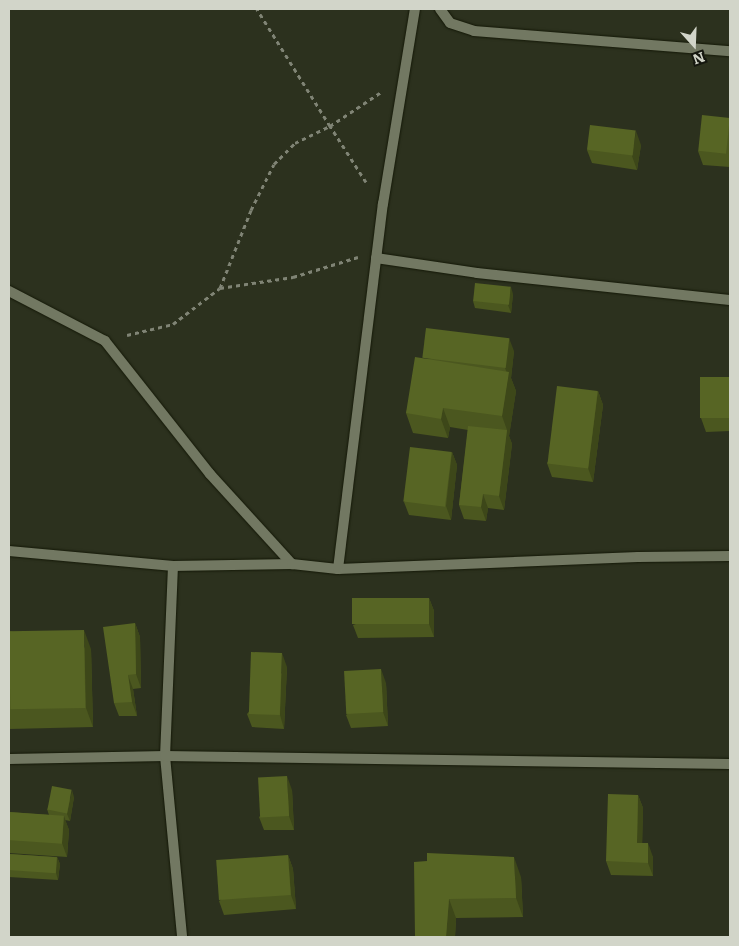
<!DOCTYPE html>
<style>
body{margin:0}
#map{position:relative;width:739px;height:946px;overflow:hidden;background:#2c311e;font-family:Literata,serif}
div>[style]{position:absolute}
.path>*{height:3px;margin-top:-1.5px;transform-origin:0;background:repeating-linear-gradient(90deg,#808475 0 4px,transparent 0 8px)}
.roads{filter:drop-shadow(0 0 1px #141807) drop-shadow(0 0 1px #141807)}
.lane>*{height:10px;margin:-5px;padding:0 5px;transform-origin:5px;border-radius:5px;background:#727862}
.street>*{height:10px;margin:-5px;padding:0 5px;transform-origin:5px;border-radius:5px;background:#727862}
.wall>*{inset:0;background:#4b571f}
.shaded-wall>*{inset:0;background:#3d4719}
.building>*{inset:0;background:#576524;transform-origin:0 0}
span{translate:-50% -50%;white-space:nowrap;text-align:center;line-height:1.15;-webkit-text-stroke:4px #15170f;paint-order:stroke}
.frame{position:absolute;inset:0;border:10px solid #d2d5c9;pointer-events:none}
.north{position:absolute;left:669px;top:20px;width:50px;height:50px;-webkit-text-stroke:4px #15170f;paint-order:stroke;rotate:160deg;font-size:14px;font-weight:700;line-height:20px;text-align:center;color:#d2d5c9}
.north::after{content:'';display:block;margin:auto;width:18px;height:22px;background:#d2d5c9;clip-path:polygon(50% 0,100% 100%,50% 72%,0 100%)}
</style>
<div id="map">
<div class="path">
<div style="left:366px;top:182px;width:67px;rotate:-122.7deg"></div>
<div style="left:330px;top:126px;width:61px;rotate:-33.7deg"></div>
<div style="left:220px;top:288px;width:84px;rotate:-68.3deg"></div>
<div style="left:251px;top:210px;width:51px;rotate:-63.4deg"></div>
<div style="left:274px;top:164px;width:30px;rotate:-45deg"></div>
<div style="left:295px;top:143px;width:39px;rotate:-26deg"></div>
<div style="left:330px;top:126px;width:138px;rotate:-122deg"></div>
<div style="left:127px;top:335px;width:47px;rotate:-13.4deg"></div>
<div style="left:173px;top:324px;width:59px;rotate:-37.5deg"></div>
<div style="left:220px;top:288px;width:74px;rotate:-8.6deg"></div>
<div style="left:293px;top:277px;width:68px;rotate:-17.1deg"></div>
</div>
<div class="roads">
<div class="lane">
<div style="left:440px;top:9px;width:17px;rotate:54deg"></div>
<div style="left:450px;top:23px;width:25px;rotate:18deg"></div>
<div style="left:474px;top:31px;width:257px;rotate:4.5deg"></div>
</div>
<div class="street">
<div style="left:376px;top:258px;width:102px;rotate:8.4deg"></div>
<div style="left:477px;top:273px;width:254px;rotate:6.1deg"></div>
<div style="left:9px;top:291px;width:108px;rotate:27.5deg"></div>
<div style="left:105px;top:341px;width:169px;rotate:51.7deg"></div>
<div style="left:210px;top:474px;width:122px;rotate:47.7deg"></div>
<div style="left:9px;top:551px;width:165px;rotate:5.2deg"></div>
<div style="left:173px;top:566px;width:119px;rotate:-1deg"></div>
<div style="left:292px;top:564px;width:46px;rotate:6.2deg"></div>
<div style="left:338px;top:569px;width:300px;rotate:-2.3deg"></div>
<div style="left:638px;top:557px;width:92px;rotate:-0.6deg"></div>
<div style="left:173px;top:566px;width:190px;rotate:92.4deg"></div>
<div style="left:165px;top:756px;width:182px;rotate:84.6deg"></div>
<div style="left:338px;top:569px;width:368px;rotate:-83deg"></div>
<div style="left:383px;top:204px;width:198px;rotate:-80.7deg"></div>
<div style="left:9px;top:759px;width:156px;rotate:-1.1deg"></div>
<div style="left:165px;top:756px;width:565px;rotate:0.81deg"></div>
</div>
</div>
<div class="wall">
<div style="clip-path:polygon(730px 118px,730px 167px,703px 165px,698px 151px)"></div>
<div style="clip-path:polygon(641px 145px,637px 170px,592px 163px,587px 150px)"></div>
<div style="clip-path:polygon(513px 294px,511px 313px,475px 308px,473px 301px)"></div>
<div style="clip-path:polygon(514px 351px,511px 378px,516px 391px,509px 436px,512px 444px,504px 510px,488px 508px,486px 521px,464px 519px,459px 505px,468px 430px,450px 427px,448px 438px,413px 433px,406px 413px,422px 359px)"></div>
<div style="clip-path:polygon(730px 377px,730px 431px,706px 432px,701px 418px)"></div>
<div style="clip-path:polygon(598px 391px,603px 405px,593px 482px,552px 477px,547px 463px)"></div>
<div style="clip-path:polygon(452px 452px,457px 465px,451px 520px,409px 515px,404px 502px)"></div>
<div style="clip-path:polygon(429px 598px,434px 611px,434px 637px,358px 638px,353px 625px)"></div>
<div style="clip-path:polygon(135px 623px,140px 637px,141px 688px,133px 689px,137px 716px,119px 716px,114px 703px)"></div>
<div style="clip-path:polygon(9px 631px,91px 649px,93px 727px,9px 729px)"></div>
<div style="clip-path:polygon(287px 667px,284px 729px,252px 727px,247px 714px)"></div>
<div style="clip-path:polygon(386px 683px,388px 726px,351px 728px,346px 715px)"></div>
<div style="clip-path:polygon(292px 790px,294px 830px,264px 830px,259px 817px)"></div>
<div style="clip-path:polygon(638px 795px,643px 808px,642px 843px,653px 857px,653px 876px,611px 875px,606px 861px)"></div>
<div style="clip-path:polygon(74px 797px,70px 821px,65px 820px,69px 830px,67px 857px,9px 853px,9px 812px,49px 815px,47px 809px)"></div>
<div style="clip-path:polygon(9px 854px,57px 857px,60px 864px,58px 880px,9px 877px)"></div>
<div style="clip-path:polygon(288px 855px,293px 869px,296px 909px,224px 915px,219px 901px)"></div>
<div style="clip-path:polygon(427px 861px,521px 877px,523px 917px,456px 918px,455px 937px,415px 937px)"></div>
</div>
<div class="shaded-wall">
<div style="clip-path:polygon(636px 131px,641px 145px,637px 170px,632px 156px)"></div>
<div style="clip-path:polygon(511px 287px,513px 294px,511px 313px,508px 305px)"></div>
<div style="clip-path:polygon(509px 338px,514px 351px,511px 378px,516px 391px,509px 436px,512px 444px,504px 510px,499px 496px,507px 430px,502px 416px,508px 376px,505px 368px)"></div>
<div style="clip-path:polygon(598px 391px,603px 405px,593px 482px,588px 468px)"></div>
<div style="clip-path:polygon(443px 408px,450px 427px,448px 438px,441px 419px)"></div>
<div style="clip-path:polygon(452px 452px,457px 465px,451px 520px,446px 506px)"></div>
<div style="clip-path:polygon(483px 494px,488px 508px,486px 521px,481px 507px)"></div>
<div style="clip-path:polygon(429px 598px,434px 611px,434px 637px,429px 624px)"></div>
<div style="clip-path:polygon(135px 623px,140px 637px,141px 688px,136px 674px)"></div>
<div style="clip-path:polygon(84px 630px,91px 649px,93px 727px,86px 708px)"></div>
<div style="clip-path:polygon(282px 653px,287px 667px,284px 729px,280px 715px)"></div>
<div style="clip-path:polygon(381px 669px,386px 683px,388px 726px,383px 712px)"></div>
<div style="clip-path:polygon(128px 675px,133px 689px,137px 716px,132px 702px)"></div>
<div style="clip-path:polygon(287px 776px,292px 790px,294px 830px,289px 816px)"></div>
<div style="clip-path:polygon(72px 790px,74px 797px,70px 821px,67px 814px)"></div>
<div style="clip-path:polygon(638px 795px,643px 808px,642px 856px,637px 843px)"></div>
<div style="clip-path:polygon(64px 816px,69px 830px,67px 857px,62px 843px)"></div>
<div style="clip-path:polygon(648px 843px,653px 857px,653px 876px,648px 863px)"></div>
<div style="clip-path:polygon(288px 855px,293px 869px,296px 909px,291px 895px)"></div>
<div style="clip-path:polygon(57px 857px,60px 864px,58px 880px,56px 873px)"></div>
<div style="clip-path:polygon(514px 857px,521px 877px,523px 917px,516px 898px)"></div>
<div style="clip-path:polygon(449px 899px,456px 918px,455px 937px,446px 937px)"></div>
</div>
<div class="building">
<div style="left:702px;top:115px;width:28px;height:36px;rotate:6deg"></div>
<div style="left:590px;top:125px;width:46px;height:25px;rotate:7deg"></div>
<div style="left:475px;top:283px;width:36px;height:18px;rotate:6deg"></div>
<div style="left:426px;top:328px;width:84px;height:30px;rotate:7deg"></div>
<div style="clip-path:polygon(415px 357px,509px 372px,502px 416px,443px 408px,441px 419px,406px 413px)"></div>
<div style="left:700px;top:377px;width:30px;height:41px"></div>
<div style="left:557px;top:386px;width:41px;height:78px;rotate:7deg"></div>
<div style="clip-path:polygon(468px 426px,507px 430px,499px 496px,483px 494px,481px 507px,459px 505px)"></div>
<div style="left:410px;top:447px;width:42px;height:55px;rotate:7deg"></div>
<div style="left:429px;top:598px;width:26px;height:77px;rotate:90deg"></div>
<div style="clip-path:polygon(135px 623px,136px 674px,128px 675px,132px 702px,114px 703px,103px 627px)"></div>
<div style="left:84px;top:630px;width:78px;height:75px;rotate:89deg"></div>
<div style="left:251px;top:652px;width:31px;height:62px;rotate:2deg"></div>
<div style="left:381px;top:669px;width:43px;height:37px;rotate:87deg"></div>
<div style="left:287px;top:776px;width:40px;height:29px;rotate:87deg"></div>
<div style="left:52px;top:786px;width:20px;height:24px;rotate:11deg"></div>
<div style="clip-path:polygon(608px 794px,638px 795px,637px 843px,648px 843px,648px 863px,606px 861px)"></div>
<div style="left:9px;top:812px;width:55px;height:28px;rotate:4deg"></div>
<div style="clip-path:polygon(427px 853px,514px 857px,516px 898px,449px 899px,446px 937px,415px 937px,414px 862px,427px 861px)"></div>
<div style="left:9px;top:854px;width:48px;height:16px;rotate:4deg"></div>
<div style="left:288px;top:855px;width:40px;height:72px;rotate:86deg"></div>
</div>
<div class="frame"></div>
<div class="north">N</div>
</div>
